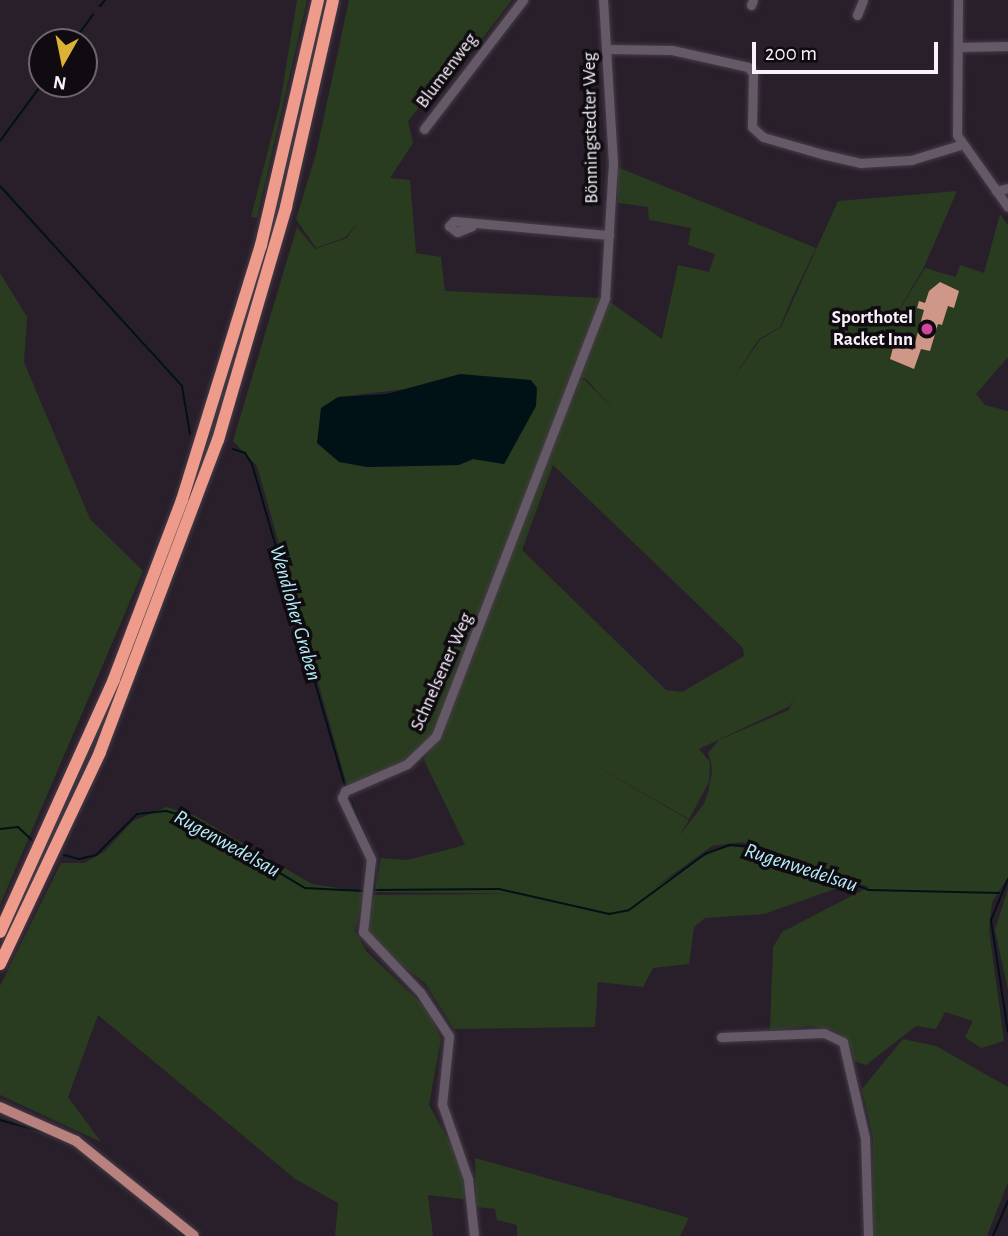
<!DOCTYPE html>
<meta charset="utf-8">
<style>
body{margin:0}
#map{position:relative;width:1008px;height:1236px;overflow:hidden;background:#291f2b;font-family:"Alegreya Sans",sans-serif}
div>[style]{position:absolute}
.green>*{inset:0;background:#293c1f}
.water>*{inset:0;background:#001215}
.stream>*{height:2px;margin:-1px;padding:0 1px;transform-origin:1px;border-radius:1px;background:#001215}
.building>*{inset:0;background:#ce9788}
.roads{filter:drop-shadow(0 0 2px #443c46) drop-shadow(0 0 2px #443c46)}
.minor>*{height:9px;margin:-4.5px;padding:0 4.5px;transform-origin:4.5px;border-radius:4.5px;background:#655967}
.major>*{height:10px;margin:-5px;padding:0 5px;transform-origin:5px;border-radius:5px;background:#b8817d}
.highway>*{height:12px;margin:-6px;padding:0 6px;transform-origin:6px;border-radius:6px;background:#ef9b8c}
.dots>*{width:19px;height:19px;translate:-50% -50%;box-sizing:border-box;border:4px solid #0f0b10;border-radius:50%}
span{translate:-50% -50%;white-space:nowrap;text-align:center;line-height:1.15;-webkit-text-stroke:7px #0f0b10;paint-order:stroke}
.street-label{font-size:19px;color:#f8f1fa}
.poi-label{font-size:19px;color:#f8f1fa;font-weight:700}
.right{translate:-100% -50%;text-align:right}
.water-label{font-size:21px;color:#b4eef8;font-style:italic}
.north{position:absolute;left:28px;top:28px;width:70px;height:70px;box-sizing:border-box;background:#0f0b10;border:2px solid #6c676e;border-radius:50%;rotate:189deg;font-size:19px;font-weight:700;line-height:28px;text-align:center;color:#f8f1fa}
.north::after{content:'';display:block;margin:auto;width:24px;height:32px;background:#dbb233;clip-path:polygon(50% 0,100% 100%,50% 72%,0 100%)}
.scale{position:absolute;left:752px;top:42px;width:186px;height:32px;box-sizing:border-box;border:4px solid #f8f1fa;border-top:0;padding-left:9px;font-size:21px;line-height:24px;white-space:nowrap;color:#f8f1fa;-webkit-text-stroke:5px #0f0b10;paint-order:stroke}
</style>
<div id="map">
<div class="green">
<div style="clip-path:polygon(297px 0,307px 0,257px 218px,251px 217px,280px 103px)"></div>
<div style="clip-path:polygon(evenodd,349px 0,512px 0,430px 107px,418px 109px,408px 121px,413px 143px,390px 178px,410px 180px,416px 253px,441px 257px,445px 291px,603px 298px,574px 379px,585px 380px,615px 411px,586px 379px,576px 378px,606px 299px,662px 339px,678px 265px,709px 272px,715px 254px,688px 245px,691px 228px,649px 220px,648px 207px,618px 203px,617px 167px,816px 248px,792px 298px,780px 327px,759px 339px,730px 383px,760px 340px,781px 327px,838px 201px,957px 191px,924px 267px,886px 332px,925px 268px,956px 277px,960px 265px,984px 273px,1000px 214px,1008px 225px,1008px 357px,976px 394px,985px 405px,1008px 411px,1008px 877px,992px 902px,989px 930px,1004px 1041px,981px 1048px,965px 1037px,973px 1021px,945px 1012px,936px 1029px,916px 1026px,866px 1065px,854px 1061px,849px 1043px,838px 1032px,812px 1026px,770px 1030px,773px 947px,782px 932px,869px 887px,742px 842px,712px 846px,651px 890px,715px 849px,733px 846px,770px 853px,849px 884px,764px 914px,705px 918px,694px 927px,689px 964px,653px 968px,643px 987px,598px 982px,595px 1027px,454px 1029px,425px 983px,382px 950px,366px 926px,374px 895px,521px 894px,375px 892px,381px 858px,407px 860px,465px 845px,424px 760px,438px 737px,405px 763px,348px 788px,257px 466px,233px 441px,297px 227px,315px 249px,347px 238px,359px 221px,346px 237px,316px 248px,296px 219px,316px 154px,349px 0,414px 388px,536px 406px,504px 464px,473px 459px,459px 465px,367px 467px,338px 397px,414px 388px,349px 0,553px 465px,743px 648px,744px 656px,682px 692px,666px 690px,522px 550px,553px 465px,349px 0,795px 695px,789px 710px,719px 740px,708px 753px,711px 762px,712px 772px,708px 793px,704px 804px,679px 836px,689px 820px,579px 756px,689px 819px,709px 782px,710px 762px,699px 749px,790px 706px,795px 695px)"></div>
<div style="clip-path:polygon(0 273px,27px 317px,24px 362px,90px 519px,143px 571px,0 905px)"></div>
<div style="clip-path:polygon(167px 807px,196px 816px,312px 884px,364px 892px,355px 931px,367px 952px,428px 1010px,441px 1039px,429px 1105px,457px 1155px,470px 1200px,428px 1195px,433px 1236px,335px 1236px,338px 1203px,295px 1179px,98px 1015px,68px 1097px,101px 1142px,0 1095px,0 986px,61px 863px,84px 863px,104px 852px,133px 821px)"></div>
<div style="clip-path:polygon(1008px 889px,1008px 990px,995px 930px)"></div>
<div style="clip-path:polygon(903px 1039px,936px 1046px,1008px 1087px,1008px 1182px,987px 1236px,872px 1236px,873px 1137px,862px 1089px)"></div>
<div style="clip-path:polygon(475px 1158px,689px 1218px,680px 1236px,517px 1236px,517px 1225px,497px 1220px,495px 1209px,476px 1207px)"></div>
</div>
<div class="water">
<div style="clip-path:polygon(460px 374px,531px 380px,537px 388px,536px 406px,504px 464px,473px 459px,459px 465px,367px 467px,339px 462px,317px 443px,321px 408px,338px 397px,387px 394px)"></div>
</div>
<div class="stream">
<div style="left:100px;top:6px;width:8px;rotate:-50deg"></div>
<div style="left:73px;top:42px;width:34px;rotate:-54deg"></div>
<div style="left:0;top:141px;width:71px;rotate:-53.6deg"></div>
<div style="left:0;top:186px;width:270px;rotate:47.7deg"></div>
<div style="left:182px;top:386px;width:49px;rotate:80.5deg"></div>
<div style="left:233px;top:449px;width:13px;rotate:18deg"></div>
<div style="left:245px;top:453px;width:13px;rotate:58deg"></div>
<div style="left:252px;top:464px;width:335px;rotate:73.9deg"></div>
<div style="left:349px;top:795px;width:61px;rotate:68deg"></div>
<div style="left:0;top:829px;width:18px;rotate:-6deg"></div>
<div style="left:18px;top:827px;width:19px;rotate:43deg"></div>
<div style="left:64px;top:855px;width:16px;rotate:15deg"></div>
<div style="left:79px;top:859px;width:17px;rotate:-13deg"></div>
<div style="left:96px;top:855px;width:58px;rotate:-45deg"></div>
<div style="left:137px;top:814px;width:29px;rotate:-6deg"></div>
<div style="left:166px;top:811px;width:20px;rotate:15deg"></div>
<div style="left:185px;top:816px;width:140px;rotate:31deg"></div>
<div style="left:305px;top:888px;width:58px;rotate:3deg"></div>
<div style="left:375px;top:861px;width:29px;rotate:92deg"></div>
<div style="left:374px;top:890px;width:125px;rotate:-0.5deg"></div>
<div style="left:499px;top:889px;width:113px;rotate:12.8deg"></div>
<div style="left:609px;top:914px;width:20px;rotate:-11deg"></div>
<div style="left:629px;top:910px;width:94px;rotate:-36.4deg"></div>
<div style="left:705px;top:854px;width:27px;rotate:-20deg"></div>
<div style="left:730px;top:845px;width:29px;rotate:4deg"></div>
<div style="left:759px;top:847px;width:118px;rotate:21.4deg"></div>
<div style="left:869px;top:890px;width:130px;rotate:1.3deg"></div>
<div style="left:1008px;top:879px;width:44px;rotate:112.5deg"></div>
<div style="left:991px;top:920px;width:113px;rotate:81.4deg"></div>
<div style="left:0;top:1120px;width:45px;rotate:15.6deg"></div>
<div style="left:169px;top:1222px;width:21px;rotate:43deg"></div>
<div style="left:993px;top:1236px;width:38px;rotate:-67deg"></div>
</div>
<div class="building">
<div style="clip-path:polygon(940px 282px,959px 291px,954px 308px,948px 306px,942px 325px,938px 324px,930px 351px,921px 349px,914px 369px,890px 359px,894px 344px,913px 350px,924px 310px,917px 308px,919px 301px,925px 303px,929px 291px)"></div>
</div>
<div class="roads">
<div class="minor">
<div style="left:958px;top:0;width:135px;rotate:90.4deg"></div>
<div style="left:957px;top:135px;width:88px;rotate:54.7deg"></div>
<div style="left:751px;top:5px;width:5px;rotate:-68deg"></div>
<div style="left:857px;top:15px;width:16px;rotate:-68deg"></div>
<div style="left:958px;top:47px;width:50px;rotate:-1.1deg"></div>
<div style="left:607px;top:49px;width:65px;rotate:0.9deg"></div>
<div style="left:672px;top:50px;width:78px;rotate:12.6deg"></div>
<div style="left:748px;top:67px;width:8px;rotate:50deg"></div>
<div style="left:753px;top:73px;width:54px;rotate:91.1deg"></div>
<div style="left:752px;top:127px;width:15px;rotate:42deg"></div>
<div style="left:763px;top:137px;width:61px;rotate:16.1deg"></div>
<div style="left:822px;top:154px;width:39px;rotate:13deg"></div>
<div style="left:860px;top:163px;width:51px;rotate:-3.4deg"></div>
<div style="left:911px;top:160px;width:51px;rotate:-17deg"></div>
<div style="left:424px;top:129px;width:163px;rotate:-52.5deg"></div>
<div style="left:996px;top:191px;width:12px;rotate:-14deg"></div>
<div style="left:472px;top:226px;width:16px;rotate:158deg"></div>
<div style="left:457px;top:232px;width:10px;rotate:-143deg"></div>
<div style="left:449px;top:226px;width:7px;rotate:-45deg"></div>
<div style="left:454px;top:221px;width:156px;rotate:5.2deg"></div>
<div style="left:721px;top:1037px;width:103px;rotate:-2.2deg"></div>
<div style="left:824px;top:1033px;width:21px;rotate:25deg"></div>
<div style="left:843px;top:1042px;width:98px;rotate:77.1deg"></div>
<div style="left:865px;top:1138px;width:98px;rotate:88.2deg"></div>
<div style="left:474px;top:1236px;width:57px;rotate:-96deg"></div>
<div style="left:468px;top:1179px;width:79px;rotate:-109.1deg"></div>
<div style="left:442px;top:1104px;width:68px;rotate:-84.1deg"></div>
<div style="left:449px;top:1036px;width:53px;rotate:-123.4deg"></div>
<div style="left:420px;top:992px;width:83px;rotate:-133.5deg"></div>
<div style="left:363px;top:932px;width:73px;rotate:-83.7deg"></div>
<div style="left:371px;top:859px;width:68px;rotate:-115.4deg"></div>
<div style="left:342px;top:798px;width:8px;rotate:-67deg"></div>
<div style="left:345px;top:791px;width:68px;rotate:-23.5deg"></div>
<div style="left:407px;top:764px;width:40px;rotate:-44deg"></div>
<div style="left:436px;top:736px;width:470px;rotate:-68.9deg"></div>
<div style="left:605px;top:297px;width:134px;rotate:-86.6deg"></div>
<div style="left:613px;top:163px;width:163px;rotate:-93.5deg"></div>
</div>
<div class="major">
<div style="left:0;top:1107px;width:83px;rotate:24.1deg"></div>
<div style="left:76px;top:1141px;width:151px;rotate:38.8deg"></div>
</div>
<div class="highway">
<div style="left:0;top:932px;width:277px;rotate:-65.7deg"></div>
<div style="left:114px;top:679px;width:191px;rotate:-69.2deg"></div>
<div style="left:182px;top:500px;width:267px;rotate:-72.8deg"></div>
<div style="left:261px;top:245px;width:252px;rotate:-76.9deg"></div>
<div style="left:0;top:964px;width:234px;rotate:-64.7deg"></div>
<div style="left:100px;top:752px;width:334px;rotate:-69.3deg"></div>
<div style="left:218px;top:440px;width:243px;rotate:-73.7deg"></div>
<div style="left:286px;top:207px;width:212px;rotate:-77.2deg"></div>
</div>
</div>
<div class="dots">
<div style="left:927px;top:329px;background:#d1479c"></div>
</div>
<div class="street-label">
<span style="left:447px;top:71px;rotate:-53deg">Blumenweg</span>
<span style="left:591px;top:128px;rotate:-91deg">Bönningstedter Weg</span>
<span style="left:442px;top:672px;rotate:-66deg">Schnelsener Weg</span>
</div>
<div class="poi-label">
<span class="right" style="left:913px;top:329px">Sporthotel<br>Racket Inn</span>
</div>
<div class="water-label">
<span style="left:295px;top:613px;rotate:74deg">Wendloher Graben</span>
<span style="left:227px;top:844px;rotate:29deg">Rugenwedelsau</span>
<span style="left:801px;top:868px;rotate:18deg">Rugenwedelsau</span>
</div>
<div class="north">N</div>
<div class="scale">200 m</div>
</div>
